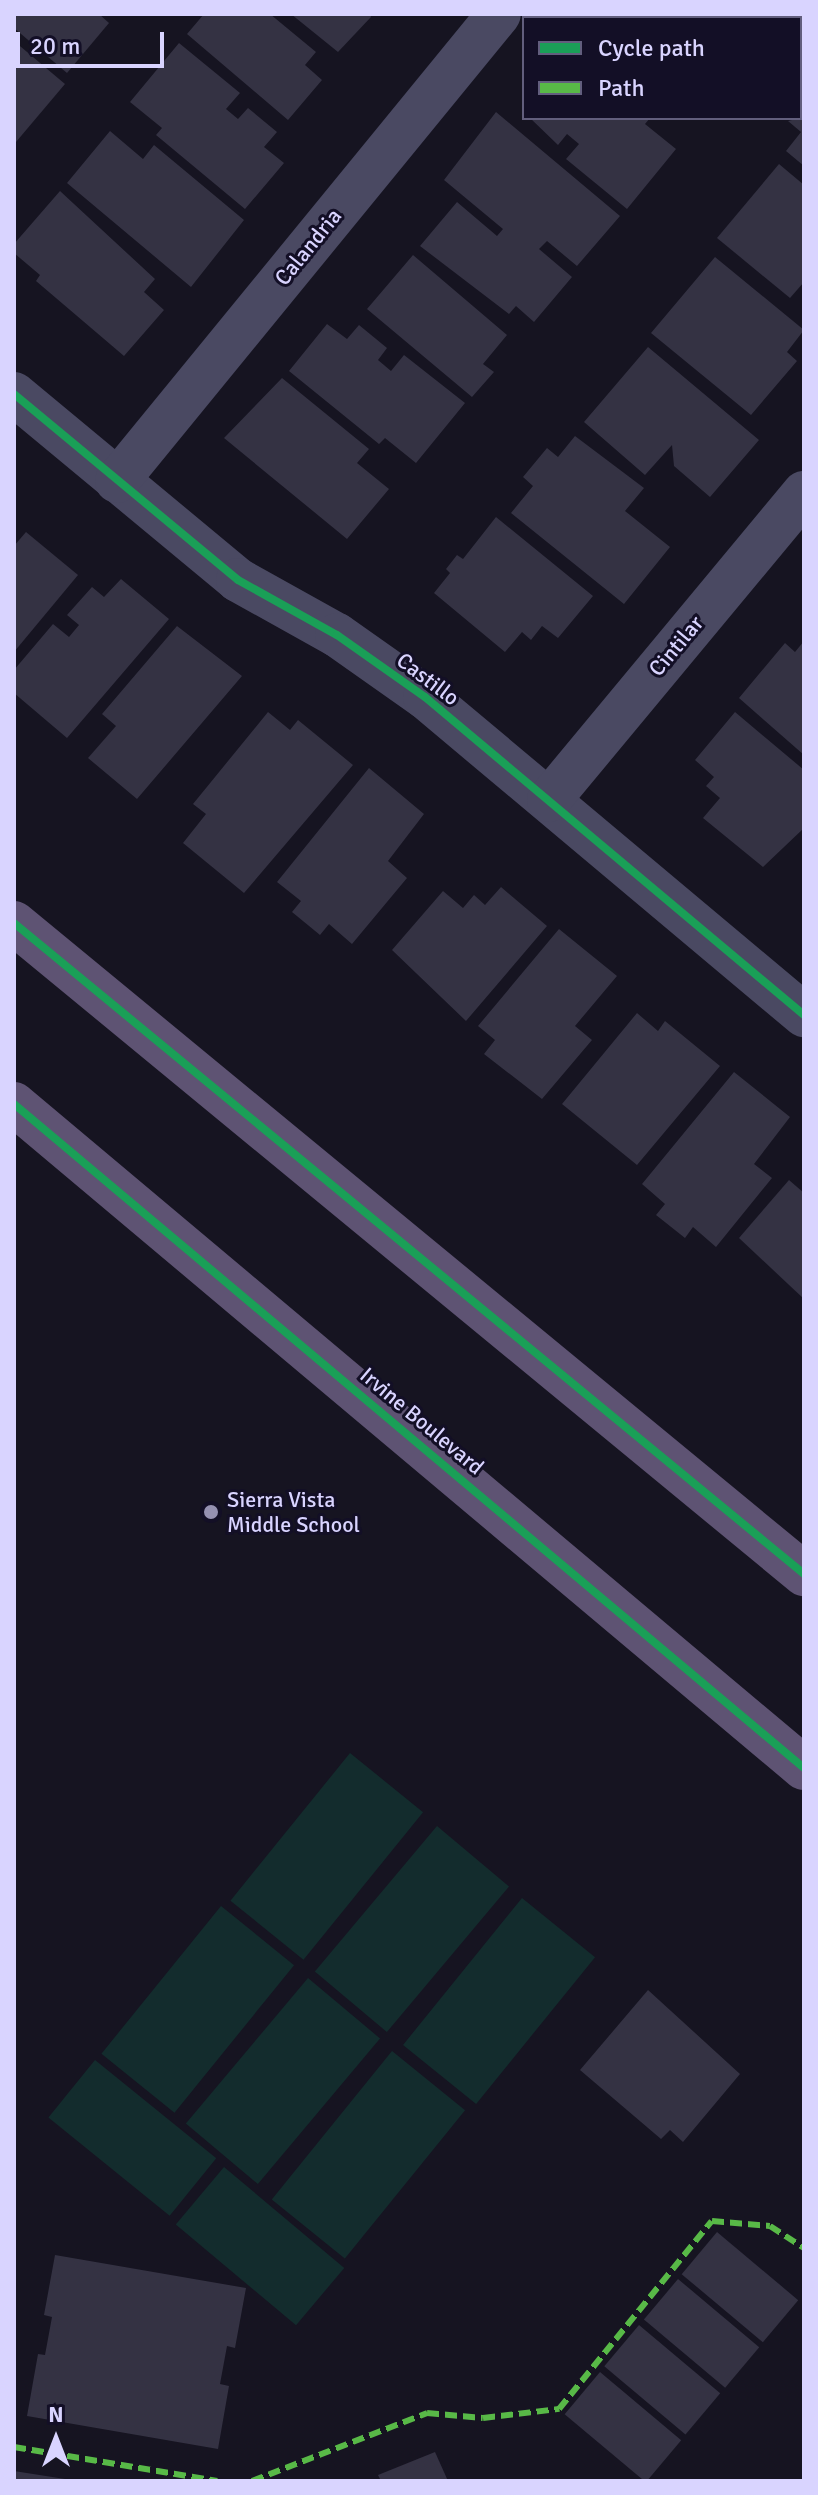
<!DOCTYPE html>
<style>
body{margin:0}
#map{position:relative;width:818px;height:2495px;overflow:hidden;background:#161421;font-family:Signika,sans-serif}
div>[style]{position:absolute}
.green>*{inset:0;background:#132c2d;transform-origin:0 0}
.building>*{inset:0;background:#343243;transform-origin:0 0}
.street>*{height:44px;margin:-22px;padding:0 22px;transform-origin:22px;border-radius:22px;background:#4a4962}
.primary>*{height:44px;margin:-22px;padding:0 22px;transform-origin:22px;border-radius:22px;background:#5e5373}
.quiet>*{height:6px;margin-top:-3px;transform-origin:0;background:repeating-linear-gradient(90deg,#58b947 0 12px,transparent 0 18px)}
.cycleway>*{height:8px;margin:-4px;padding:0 4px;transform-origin:4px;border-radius:4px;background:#1a9f57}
.dots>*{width:22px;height:22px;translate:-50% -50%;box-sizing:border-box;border:4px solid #130f26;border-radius:50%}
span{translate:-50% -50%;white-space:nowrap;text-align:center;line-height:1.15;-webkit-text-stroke:6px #130f26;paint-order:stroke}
.street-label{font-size:22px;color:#d9d4ff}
.poi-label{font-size:22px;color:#d9d4ff}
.left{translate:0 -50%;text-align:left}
.frame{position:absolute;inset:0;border:16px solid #d9d4ff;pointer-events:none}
.legend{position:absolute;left:522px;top:16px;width:280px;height:104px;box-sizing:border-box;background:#130f26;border:2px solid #625e7d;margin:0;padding:10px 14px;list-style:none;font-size:24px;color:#d9d4ff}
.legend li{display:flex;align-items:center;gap:16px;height:40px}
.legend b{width:40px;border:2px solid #625e7d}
.north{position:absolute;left:16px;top:2399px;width:80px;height:80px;-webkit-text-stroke:6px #130f26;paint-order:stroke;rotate:0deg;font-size:22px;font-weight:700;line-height:32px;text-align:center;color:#d9d4ff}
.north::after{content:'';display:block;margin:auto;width:28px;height:36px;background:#d9d4ff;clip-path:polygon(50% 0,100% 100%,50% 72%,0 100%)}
.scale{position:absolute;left:16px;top:32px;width:148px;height:36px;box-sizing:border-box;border:4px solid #d9d4ff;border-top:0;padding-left:10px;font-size:24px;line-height:28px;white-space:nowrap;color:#d9d4ff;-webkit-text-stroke:6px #130f26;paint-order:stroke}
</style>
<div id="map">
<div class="green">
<div style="left:350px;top:1753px;width:94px;height:190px;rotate:39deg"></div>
<div style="left:437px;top:1826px;width:94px;height:190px;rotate:40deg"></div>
<div style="left:522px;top:1898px;width:94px;height:189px;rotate:39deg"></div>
<div style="left:221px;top:1906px;width:94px;height:190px;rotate:39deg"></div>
<div style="left:308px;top:1978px;width:94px;height:190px;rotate:40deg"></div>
<div style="left:392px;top:2051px;width:94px;height:191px;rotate:39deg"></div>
<div style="left:95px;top:2060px;width:156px;height:74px;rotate:39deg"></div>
<div style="left:224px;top:2167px;width:157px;height:75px;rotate:40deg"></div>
</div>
<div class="building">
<div style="clip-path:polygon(14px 14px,99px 14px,109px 23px,67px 73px,14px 28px)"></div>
<div style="clip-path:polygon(204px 14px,270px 14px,316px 52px,305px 65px,322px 80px,288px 120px,187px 34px)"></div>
<div style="clip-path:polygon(291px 14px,370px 14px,371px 17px,338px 52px)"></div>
<div style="left:687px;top:14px;width:86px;height:6px"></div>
<div style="clip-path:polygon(14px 41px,65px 84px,16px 142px,14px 141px)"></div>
<div style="clip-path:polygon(179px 43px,240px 93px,226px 109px,238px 119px,248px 108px,277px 132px,264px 147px,284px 163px,245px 209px,156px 135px,162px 128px,130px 102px)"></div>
<div style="clip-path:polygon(804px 101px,804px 166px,786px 151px,801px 132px,788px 121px,800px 118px)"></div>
<div style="clip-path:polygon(496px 112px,620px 216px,577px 266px,547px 241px,539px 249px,572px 277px,534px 322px,516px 306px,509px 314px,420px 246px,457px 202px,497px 236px,503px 229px,444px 180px)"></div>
<div style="clip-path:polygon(530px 118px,650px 118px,645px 124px,676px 149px,627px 209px,566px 159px,579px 144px,567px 134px,558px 145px)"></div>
<div style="clip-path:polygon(110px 131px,143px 159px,154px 145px,244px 220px,191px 287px,67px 183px)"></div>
<div style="clip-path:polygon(779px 164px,804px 185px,804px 282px,790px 298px,717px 238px)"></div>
<div style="clip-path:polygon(60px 191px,155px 279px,144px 292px,164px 310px,124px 356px,36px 281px,40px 275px,14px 253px,14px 244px)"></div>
<div style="clip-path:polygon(413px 255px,507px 335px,483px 364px,494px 372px,472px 397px,367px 309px)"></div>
<div style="clip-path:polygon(715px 257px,804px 330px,787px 352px,797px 361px,751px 415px,651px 333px)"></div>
<div style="clip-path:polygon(327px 324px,347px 339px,359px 325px,387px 348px,378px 360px,391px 371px,404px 355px,465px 403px,416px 463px,385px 438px,379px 444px,289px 371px)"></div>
<div style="clip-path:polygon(648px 347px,759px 440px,710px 497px,674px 466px,672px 445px,645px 475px,584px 422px)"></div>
<div style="clip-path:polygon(282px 378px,369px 449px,357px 463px,389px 489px,347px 539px,224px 438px)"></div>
<div style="clip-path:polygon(575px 436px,644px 488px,625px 511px,670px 547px,624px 604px,511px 513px,533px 486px,523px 477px,547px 448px,558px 457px)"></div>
<div style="clip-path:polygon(496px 517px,593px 596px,558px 638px,542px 626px,531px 640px,522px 632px,505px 652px,434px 593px,450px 573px,446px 569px,457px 555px,463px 559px)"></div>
<div style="clip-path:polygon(26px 532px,78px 575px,14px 652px,14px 546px)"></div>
<div style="clip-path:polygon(121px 579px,169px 619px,67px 738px,14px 693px,14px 670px,53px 624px,69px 637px,79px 625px,67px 615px,92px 587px,104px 597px)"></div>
<div style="clip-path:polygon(177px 626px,242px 676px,137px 799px,88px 758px,116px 726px,102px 714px)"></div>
<div style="clip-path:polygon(804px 641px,804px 755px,739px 698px,785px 643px,795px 652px)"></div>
<div style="clip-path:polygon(268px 712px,290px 730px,298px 720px,353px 765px,244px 893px,183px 843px,206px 814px,193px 804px)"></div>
<div style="clip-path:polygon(735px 712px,804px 770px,804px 828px,763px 867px,703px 818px,720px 798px,706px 786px,714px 777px,695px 760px)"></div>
<div style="clip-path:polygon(369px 768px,424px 814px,388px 861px,407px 878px,352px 944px,329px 924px,320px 935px,292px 912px,301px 901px,277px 882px)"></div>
<div style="clip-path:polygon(501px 887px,547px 926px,466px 1021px,392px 950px,443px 891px,463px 908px,474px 895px,485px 905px)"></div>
<div style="clip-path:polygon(559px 929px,617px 976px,575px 1026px,592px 1040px,542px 1099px,484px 1054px,495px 1040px,478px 1026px)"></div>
<div style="clip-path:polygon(637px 1013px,658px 1031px,665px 1021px,720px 1066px,637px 1165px,562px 1104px)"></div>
<div style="clip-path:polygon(734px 1072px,790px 1117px,754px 1164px,772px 1178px,716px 1247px,693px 1227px,685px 1238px,656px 1215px,665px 1204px,642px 1184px)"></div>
<div style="clip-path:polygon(789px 1180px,804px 1193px,804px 1299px,739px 1238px)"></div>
<div style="clip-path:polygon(648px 1990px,740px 2074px,683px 2142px,670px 2130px,661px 2139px,580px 2070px)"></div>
<div style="left:717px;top:2232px;width:106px;height:55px;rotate:40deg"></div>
<div style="clip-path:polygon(55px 2255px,246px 2288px,235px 2348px,227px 2346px,220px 2384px,229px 2386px,218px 2449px,27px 2416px,38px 2354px,45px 2355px,52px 2317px,44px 2315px)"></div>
<div style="left:678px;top:2279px;width:106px;height:53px;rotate:40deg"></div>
<div style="left:639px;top:2325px;width:106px;height:54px;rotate:40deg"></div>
<div style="left:600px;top:2372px;width:106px;height:55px;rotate:40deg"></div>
<div style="clip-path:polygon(435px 2452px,448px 2481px,381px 2481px,378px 2475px)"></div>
<div style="clip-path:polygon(14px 2471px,65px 2479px,65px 2481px,14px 2481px)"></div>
</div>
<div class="street">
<div style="left:14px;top:394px;width:291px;rotate:39.7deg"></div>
<div style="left:238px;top:580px;width:113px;rotate:29.1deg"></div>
<div style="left:337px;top:635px;width:108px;rotate:35.2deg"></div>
<div style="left:425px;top:697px;width:495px;rotate:40deg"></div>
<div style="left:117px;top:481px;width:603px;rotate:-50.72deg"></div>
<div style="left:549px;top:800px;width:399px;rotate:-50.3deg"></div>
</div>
<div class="primary">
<div style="left:14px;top:923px;width:1024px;rotate:39.49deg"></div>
<div style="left:14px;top:1104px;width:1032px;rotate:40.05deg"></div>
</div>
<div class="quiet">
<div style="left:14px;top:2447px;width:206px;rotate:9.5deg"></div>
<div style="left:252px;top:2481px;width:188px;rotate:-21.2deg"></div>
<div style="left:427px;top:2413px;width:56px;rotate:5.1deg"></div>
<div style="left:483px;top:2418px;width:77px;rotate:-6.8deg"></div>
<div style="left:559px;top:2409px;width:242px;rotate:-50.9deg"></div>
<div style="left:712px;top:2221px;width:58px;rotate:4.9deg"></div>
<div style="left:770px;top:2226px;width:40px;rotate:32.9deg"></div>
</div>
<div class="cycleway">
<div style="left:14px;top:394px;width:291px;rotate:39.7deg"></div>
<div style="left:238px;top:580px;width:113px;rotate:29.1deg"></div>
<div style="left:337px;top:635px;width:108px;rotate:35.2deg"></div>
<div style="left:425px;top:697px;width:495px;rotate:40deg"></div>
<div style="left:14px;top:923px;width:1024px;rotate:39.49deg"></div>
<div style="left:14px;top:1104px;width:1032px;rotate:40.05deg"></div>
</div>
<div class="dots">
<div style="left:211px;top:1512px;background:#9591b1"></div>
</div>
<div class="street-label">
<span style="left:308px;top:247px;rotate:-51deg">Calandria</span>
<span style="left:676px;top:646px;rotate:-50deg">Cintilar</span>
<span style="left:428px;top:679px;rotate:37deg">Castillo</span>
<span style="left:422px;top:1421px;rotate:40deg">Irvine Boulevard</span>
</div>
<div class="poi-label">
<span class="left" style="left:227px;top:1512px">Sierra Vista<br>Middle School</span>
</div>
<div class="frame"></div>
<ul class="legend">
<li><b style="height:10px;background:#1a9f57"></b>Cycle path</li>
<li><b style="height:10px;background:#58b947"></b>Path</li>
</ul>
<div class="north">N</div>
<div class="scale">20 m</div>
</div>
